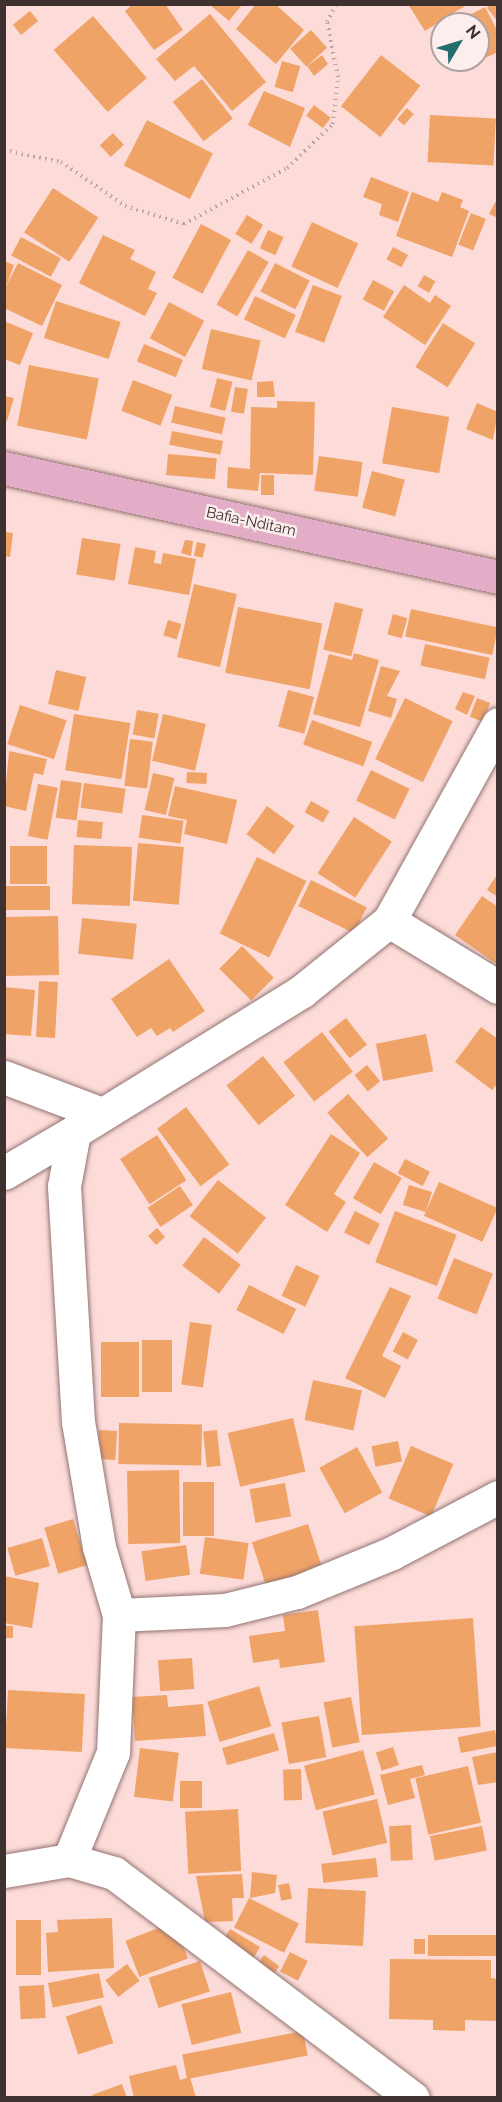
<!DOCTYPE html>
<style>
body{margin:0}
#map{position:relative;width:502px;height:2102px;overflow:hidden;background:#fcdbd8;font-family:Raleway,sans-serif}
div>[style]{position:absolute}
.building>*{inset:0;background:#f0a367;transform-origin:0 0}
.path>*{height:4px;margin-top:-2px;transform-origin:0;background:repeating-linear-gradient(90deg,#bea4a1 0 1.5px,transparent 0 6px)}
.roads{filter:drop-shadow(0 0 2px #927472) drop-shadow(0 0 2px #927472)}
.minor>*{height:33px;margin:-16.5px;padding:0 16.5px;transform-origin:16.5px;border-radius:16.5px;background:#fff}
.major>*{height:33px;margin:-16.5px;padding:0 16.5px;transform-origin:16.5px;border-radius:16.5px;background:#e4adc7}
span{translate:-50% -50%;white-space:nowrap;text-align:center;line-height:1.15;-webkit-text-stroke:5px #fbeeec;paint-order:stroke}
.street-label{font-size:15px;color:#3e3130}
.frame{position:absolute;inset:0;border:6px solid #3e3130;pointer-events:none}
.north{position:absolute;left:430px;top:12px;width:60px;height:60px;box-sizing:border-box;background:#fbeeec;border:2px solid #afa2a1;border-radius:50%;rotate:52deg;font-size:16px;font-weight:700;line-height:24px;text-align:center;color:#3e3130}
.north::after{content:'';display:block;margin:auto;width:21px;height:27px;background:#226e6c;clip-path:polygon(50% 0,100% 100%,50% 72%,0 100%)}
</style>
<div id="map">
<div class="building">
<div style="clip-path:polygon(133px 4px,165px 4px,183px 30px,154px 50px,125px 11px)"></div>
<div style="clip-path:polygon(209px 4px,239px 4px,241px 6px,229px 21px)"></div>
<div style="clip-path:polygon(256px 4px,275px 4px,304px 30px,276px 64px,236px 29px)"></div>
<div style="clip-path:polygon(408px 4px,468px 4px,425px 31px)"></div>
<div style="clip-path:polygon(491px 4px,498px 4px,498px 22px,487px 8px)"></div>
<div style="clip-path:polygon(485px 7px,498px 32px,498px 52px,481px 60px,478px 24px,460px 20px)"></div>
<div style="left:30px;top:11px;width:13px;height:22px;rotate:51deg"></div>
<div style="clip-path:polygon(210px 14px,266px 82px,232px 111px,194px 66px,175px 81px,156px 59px)"></div>
<div style="left:93px;top:16px;width:82px;height:52px;rotate:49deg"></div>
<div style="left:311px;top:30px;width:24px;height:28px;rotate:48deg"></div>
<div style="clip-path:polygon(322px 55px,328px 64px,314px 76px,307px 66px)"></div>
<div style="left:381px;top:55px;width:50px;height:65px;rotate:38deg"></div>
<div style="left:282px;top:61px;width:19px;height:27px;rotate:16deg"></div>
<div style="left:202px;top:79px;width:50px;height:37px;rotate:52deg"></div>
<div style="clip-path:polygon(264px 91px,305px 108px,290px 147px,248px 125px)"></div>
<div style="left:314px;top:105px;width:21px;height:13px;rotate:37deg"></div>
<div style="left:407px;top:108px;width:9px;height:15px;rotate:41deg"></div>
<div style="left:430px;top:115px;width:66px;height:47px;rotate:3deg"></div>
<div style="left:147px;top:120px;width:74px;height:51px;rotate:27deg"></div>
<div style="left:113px;top:133px;width:16px;height:18px;rotate:47deg"></div>
<div style="clip-path:polygon(371px 177px,409px 192px,398px 222px,379px 215px,382px 204px,363px 197px)"></div>
<div style="left:53px;top:188px;width:54px;height:53px;rotate:33deg"></div>
<div style="clip-path:polygon(412px 192px,438px 202px,442px 192px,463px 200px,460px 207px,469px 211px,452px 257px,396px 236px)"></div>
<div style="clip-path:polygon(498px 197px,498px 218px,489px 214px)"></div>
<div style="left:471px;top:213px;width:16px;height:34px;rotate:22deg"></div>
<div style="left:247px;top:215px;width:19px;height:22px;rotate:32deg"></div>
<div style="left:312px;top:222px;width:51px;height:49px;rotate:25deg"></div>
<div style="left:201px;top:224px;width:34px;height:61px;rotate:28deg"></div>
<div style="left:268px;top:230px;width:17px;height:20px;rotate:24deg"></div>
<div style="clip-path:polygon(103px 235px,135px 250px,130px 259px,156px 272px,148px 289px,157px 293px,145px 316px,79px 283px)"></div>
<div style="left:21px;top:237px;width:45px;height:21px;rotate:28deg"></div>
<div style="left:393px;top:247px;width:17px;height:14px;rotate:28deg"></div>
<div style="left:248px;top:250px;width:24px;height:63px;rotate:30deg"></div>
<div style="clip-path:polygon(4px 261px,14px 265px,7px 284px,4px 283px)"></div>
<div style="clip-path:polygon(18px 263px,62px 285px,42px 326px,4px 308px,4px 290px)"></div>
<div style="left:275px;top:263px;width:39px;height:32px;rotate:27deg"></div>
<div style="left:424px;top:275px;width:13px;height:13px;rotate:29deg"></div>
<div style="left:373px;top:280px;width:24px;height:22px;rotate:28deg"></div>
<div style="left:313px;top:285px;width:31px;height:50px;rotate:21deg"></div>
<div style="clip-path:polygon(404px 285px,430px 303px,435px 295px,451px 306px,425px 345px,383px 317px)"></div>
<div style="left:255px;top:296px;width:45px;height:26px;rotate:25deg"></div>
<div style="left:56px;top:301px;width:68px;height:39px;rotate:18deg"></div>
<div style="left:169px;top:302px;width:40px;height:41px;rotate:28deg"></div>
<div style="clip-path:polygon(4px 321px,33px 333px,20px 365px,4px 359px)"></div>
<div style="left:443px;top:323px;width:38px;height:52px;rotate:32deg"></div>
<div style="left:211px;top:329px;width:51px;height:41px;rotate:13deg"></div>
<div style="left:144px;top:344px;width:42px;height:19px;rotate:22deg"></div>
<div style="left:29px;top:365px;width:71px;height:62px;rotate:11deg"></div>
<div style="left:217px;top:378px;width:16px;height:30px;rotate:14deg"></div>
<div style="left:133px;top:380px;width:42px;height:33px;rotate:21deg"></div>
<div style="clip-path:polygon(273px 381px,275px 397px,257px 397px,257px 382px)"></div>
<div style="left:235px;top:387px;width:13px;height:25px;rotate:9deg"></div>
<div style="clip-path:polygon(4px 396px,14px 398px,7px 421px,4px 420px)"></div>
<div style="clip-path:polygon(277px 401px,315px 402px,313px 475px,260px 473px,258px 491px,227px 488px,228px 467px,250px 469px,251px 407px,277px 408px)"></div>
<div style="clip-path:polygon(477px 403px,498px 412px,493px 440px,466px 429px)"></div>
<div style="left:175px;top:406px;width:52px;height:17px;rotate:13deg"></div>
<div style="left:392px;top:407px;width:58px;height:57px;rotate:10deg"></div>
<div style="left:172px;top:431px;width:52px;height:14px;rotate:11deg"></div>
<div style="left:168px;top:454px;width:49px;height:21px;rotate:5deg"></div>
<div style="left:319px;top:456px;width:44px;height:35px;rotate:8deg"></div>
<div style="left:372px;top:471px;width:34px;height:38px;rotate:15deg"></div>
<div style="left:261px;top:475px;width:13px;height:20px"></div>
<div style="clip-path:polygon(4px 532px,13px 533px,10px 557px,4px 556px)"></div>
<div style="left:82px;top:538px;width:39px;height:37px;rotate:9deg"></div>
<div style="clip-path:polygon(185px 540px,193px 541px,191px 556px,181px 553px)"></div>
<div style="left:197px;top:542px;width:9px;height:14px;rotate:13deg"></div>
<div style="clip-path:polygon(135px 547px,156px 551px,154px 563px,161px 564px,163px 553px,196px 559px,189px 595px,128px 584px)"></div>
<div style="left:194px;top:584px;width:44px;height:75px;rotate:13deg"></div>
<div style="left:335px;top:602px;width:29px;height:49px;rotate:14deg"></div>
<div style="left:238px;top:607px;width:86px;height:67px;rotate:11deg"></div>
<div style="left:411px;top:609px;width:89px;height:28px;rotate:12deg"></div>
<div style="left:393px;top:614px;width:15px;height:21px;rotate:16deg"></div>
<div style="left:168px;top:620px;width:14px;height:16px;rotate:17deg"></div>
<div style="left:425px;top:644px;width:66px;height:22px;rotate:12deg"></div>
<div style="clip-path:polygon(354px 653px,379px 660px,360px 727px,313px 714px,329px 654px,352px 660px)"></div>
<div style="clip-path:polygon(381px 666px,400px 671px,387px 696px,397px 699px,391px 718px,368px 711px)"></div>
<div style="left:56px;top:670px;width:31px;height:35px;rotate:13deg"></div>
<div style="left:288px;top:690px;width:27px;height:38px;rotate:15deg"></div>
<div style="clip-path:polygon(463px 692px,475px 696px,467px 715px,455px 709px)"></div>
<div style="left:405px;top:698px;width:53px;height:68px;rotate:26deg"></div>
<div style="left:477px;top:698px;width:14px;height:20px;rotate:21deg"></div>
<div style="left:20px;top:705px;width:49px;height:41px;rotate:18deg"></div>
<div style="left:137px;top:710px;width:22px;height:25px;rotate:10deg"></div>
<div style="left:74px;top:714px;width:57px;height:57px;rotate:9deg"></div>
<div style="left:163px;top:714px;width:44px;height:48px;rotate:13deg"></div>
<div style="left:312px;top:720px;width:64px;height:26px;rotate:20deg"></div>
<div style="left:130px;top:739px;width:23px;height:47px;rotate:7deg"></div>
<div style="clip-path:polygon(9px 751px,47px 759px,43px 775px,34px 773px,26px 811px,4px 806px)"></div>
<div style="left:371px;top:770px;width:43px;height:34px;rotate:26deg"></div>
<div style="left:187px;top:772px;width:20px;height:11px;rotate:3deg"></div>
<div style="left:153px;top:773px;width:22px;height:38px;rotate:13deg"></div>
<div style="left:61px;top:780px;width:21px;height:38px;rotate:8deg"></div>
<div style="left:84px;top:783px;width:42px;height:25px;rotate:8deg"></div>
<div style="left:38px;top:784px;width:20px;height:53px;rotate:11deg"></div>
<div style="clip-path:polygon(175px 786px,237px 800px,227px 844px,184px 834px,187px 820px,168px 816px)"></div>
<div style="left:311px;top:801px;width:21px;height:13px;rotate:29deg"></div>
<div style="left:267px;top:806px;width:34px;height:35px;rotate:36deg"></div>
<div style="left:142px;top:815px;width:42px;height:23px;rotate:8deg"></div>
<div style="left:354px;top:817px;width:45px;height:67px;rotate:33deg"></div>
<div style="left:78px;top:820px;width:25px;height:17px;rotate:5deg"></div>
<div style="left:138px;top:843px;width:46px;height:58px;rotate:5deg"></div>
<div style="left:74px;top:845px;width:58px;height:59px;rotate:2deg"></div>
<div style="left:10px;top:846px;width:37px;height:38px"></div>
<div style="left:257px;top:857px;width:55px;height:85px;rotate:26deg"></div>
<div style="clip-path:polygon(498px 873px,498px 897px,487px 890px)"></div>
<div style="left:311px;top:880px;width:62px;height:29px;rotate:26deg"></div>
<div style="left:50px;top:886px;width:24px;height:46px;rotate:90deg"></div>
<div style="clip-path:polygon(482px 896px,498px 907px,498px 965px,455px 935px)"></div>
<div style="left:58px;top:916px;width:59px;height:54px;rotate:89deg"></div>
<div style="left:82px;top:918px;width:55px;height:36px;rotate:6deg"></div>
<div style="left:242px;top:946px;width:45px;height:32px;rotate:45deg"></div>
<div style="clip-path:polygon(169px 959px,205px 1011px,173px 1032px,170px 1028px,157px 1036px,151px 1028px,137px 1037px,111px 999px)"></div>
<div style="left:39px;top:981px;width:19px;height:56px;rotate:3deg"></div>
<div style="clip-path:polygon(4px 987px,35px 990px,31px 1036px,4px 1034px)"></div>
<div style="left:346px;top:1018px;width:34px;height:22px;rotate:52deg"></div>
<div style="clip-path:polygon(481px 1027px,498px 1039px,498px 1083px,492px 1090px,455px 1062px)"></div>
<div style="left:322px;top:1032px;width:50px;height:49px;rotate:52deg"></div>
<div style="left:426px;top:1034px;width:38px;height:51px;rotate:79deg"></div>
<div style="left:263px;top:1056px;width:51px;height:47px;rotate:51deg"></div>
<div style="left:367px;top:1065px;width:21px;height:16px;rotate:51deg"></div>
<div style="left:348px;top:1094px;width:60px;height:28px;rotate:48deg"></div>
<div style="left:186px;top:1107px;width:72px;height:36px;rotate:53deg"></div>
<div style="clip-path:polygon(331px 1134px,360px 1153px,334px 1194px,346px 1202px,327px 1232px,285px 1205px)"></div>
<div style="left:157px;top:1135px;width:54px;height:44px;rotate:57deg"></div>
<div style="left:405px;top:1159px;width:28px;height:16px;rotate:27deg"></div>
<div style="left:374px;top:1162px;width:32px;height:42px;rotate:30deg"></div>
<div style="left:218px;top:1180px;width:61px;height:46px;rotate:38deg"></div>
<div style="left:439px;top:1182px;width:64px;height:37px;rotate:24deg"></div>
<div style="left:409px;top:1185px;width:24px;height:21px;rotate:17deg"></div>
<div style="left:180px;top:1186px;width:23px;height:39px;rotate:56deg"></div>
<div style="left:355px;top:1211px;width:28px;height:24px;rotate:27deg"></div>
<div style="left:395px;top:1211px;width:66px;height:55px;rotate:21deg"></div>
<div style="left:157px;top:1228px;width:12px;height:12px;rotate:48deg"></div>
<div style="left:204px;top:1237px;width:46px;height:36px;rotate:37deg"></div>
<div style="left:454px;top:1258px;width:42px;height:44px;rotate:22deg"></div>
<div style="left:296px;top:1265px;width:26px;height:34px;rotate:25deg"></div>
<div style="left:249px;top:1285px;width:53px;height:28px;rotate:27deg"></div>
<div style="clip-path:polygon(390px 1287px,411px 1296px,382px 1356px,401px 1366px,385px 1398px,345px 1378px)"></div>
<div style="left:190px;top:1322px;width:22px;height:63px;rotate:8deg"></div>
<div style="left:403px;top:1332px;width:17px;height:22px;rotate:28deg"></div>
<div style="left:142px;top:1340px;width:30px;height:52px"></div>
<div style="left:101px;top:1342px;width:38px;height:55px"></div>
<div style="left:313px;top:1380px;width:50px;height:41px;rotate:12deg"></div>
<div style="left:293px;top:1418px;width:55px;height:67px;rotate:77deg"></div>
<div style="left:119px;top:1423px;width:83px;height:41px;rotate:1deg"></div>
<div style="left:99px;top:1430px;width:18px;height:29px;rotate:3deg"></div>
<div style="left:217px;top:1430px;width:36px;height:14px;rotate:84deg"></div>
<div style="left:398px;top:1441px;width:21px;height:27px;rotate:79deg"></div>
<div style="left:411px;top:1446px;width:46px;height:57px;rotate:23deg"></div>
<div style="left:357px;top:1447px;width:52px;height:43px;rotate:61deg"></div>
<div style="left:179px;top:1470px;width:73px;height:52px;rotate:89deg"></div>
<div style="left:183px;top:1482px;width:31px;height:54px"></div>
<div style="left:285px;top:1483px;width:34px;height:36px;rotate:80deg"></div>
<div style="left:73px;top:1519px;width:48px;height:30px;rotate:73deg"></div>
<div style="left:308px;top:1524px;width:45px;height:59px;rotate:72deg"></div>
<div style="left:205px;top:1537px;width:44px;height:37px;rotate:8deg"></div>
<div style="left:42px;top:1538px;width:29px;height:36px;rotate:74deg"></div>
<div style="left:186px;top:1545px;width:30px;height:45px;rotate:82deg"></div>
<div style="clip-path:polygon(4px 1576px,39px 1583px,32px 1628px,4px 1623px)"></div>
<div style="clip-path:polygon(318px 1610px,325px 1662px,280px 1668px,279px 1659px,253px 1663px,249px 1636px,285px 1631px,283px 1615px)"></div>
<div style="left:473px;top:1618px;width:109px;height:119px;rotate:86deg"></div>
<div style="left:4px;top:1626px;width:9px;height:12px"></div>
<div style="left:192px;top:1658px;width:31px;height:34px;rotate:86deg"></div>
<div style="left:259px;top:1686px;width:42px;height:54px;rotate:73deg"></div>
<div style="left:8px;top:1690px;width:77px;height:58px;rotate:3deg"></div>
<div style="clip-path:polygon(167px 1695px,168px 1707px,203px 1704px,206px 1736px,135px 1741px,132px 1697px)"></div>
<div style="left:351px;top:1697px;width:46px;height:28px;rotate:79deg"></div>
<div style="left:319px;top:1716px;width:42px;height:38px;rotate:80deg"></div>
<div style="left:495px;top:1730px;width:16px;height:38px;rotate:79deg"></div>
<div style="left:274px;top:1733px;width:18px;height:54px;rotate:74deg"></div>
<div style="left:393px;top:1747px;width:19px;height:18px;rotate:72deg"></div>
<div style="left:140px;top:1748px;width:39px;height:49px;rotate:7deg"></div>
<div style="left:363px;top:1750px;width:46px;height:61px;rotate:75deg"></div>
<div style="clip-path:polygon(498px 1752px,498px 1782px,478px 1785px,472px 1757px)"></div>
<div style="clip-path:polygon(422px 1765px,425px 1775px,410px 1779px,415px 1798px,388px 1805px,380px 1775px)"></div>
<div style="left:468px;top:1766px;width:58px;height:54px;rotate:77deg"></div>
<div style="left:301px;top:1769px;width:31px;height:18px;rotate:88deg"></div>
<div style="left:180px;top:1781px;width:22px;height:27px"></div>
<div style="left:377px;top:1799px;width:45px;height:56px;rotate:77deg"></div>
<div style="left:238px;top:1809px;width:62px;height:53px;rotate:87deg"></div>
<div style="left:411px;top:1825px;width:35px;height:22px;rotate:87deg"></div>
<div style="left:482px;top:1826px;width:25px;height:53px;rotate:79deg"></div>
<div style="left:376px;top:1858px;width:19px;height:55px;rotate:84deg"></div>
<div style="clip-path:polygon(252px 1872px,277px 1875px,275px 1893px,250px 1898px)"></div>
<div style="clip-path:polygon(242px 1874px,244px 1898px,232px 1898px,233px 1921px,205px 1922px,196px 1876px)"></div>
<div style="left:289px;top:1883px;width:16px;height:11px;rotate:79deg"></div>
<div style="left:308px;top:1888px;width:58px;height:55px;rotate:3deg"></div>
<div style="left:249px;top:1898px;width:56px;height:33px;rotate:27deg"></div>
<div style="clip-path:polygon(112px 1918px,114px 1968px,48px 1972px,46px 1933px,58px 1932px,57px 1920px)"></div>
<div style="left:16px;top:1920px;width:25px;height:55px"></div>
<div style="left:174px;top:1922px;width:39px;height:52px;rotate:69deg"></div>
<div style="left:230px;top:1929px;width:35px;height:26px;rotate:31deg"></div>
<div style="left:497px;top:1935px;width:21px;height:69px;rotate:90deg"></div>
<div style="left:414px;top:1939px;width:11px;height:15px"></div>
<div style="left:290px;top:1952px;width:20px;height:22px;rotate:27deg"></div>
<div style="left:264px;top:1955px;width:19px;height:25px;rotate:36deg"></div>
<div style="clip-path:polygon(390px 1959px,491px 1960px,491px 1978px,498px 1979px,498px 2021px,465px 2020px,465px 2031px,433px 2030px,433px 2020px,389px 2019px)"></div>
<div style="left:200px;top:1961px;width:32px;height:54px;rotate:72deg"></div>
<div style="left:127px;top:1964px;width:21px;height:27px;rotate:53deg"></div>
<div style="left:99px;top:1973px;width:25px;height:52px;rotate:79deg"></div>
<div style="left:44px;top:1985px;width:33px;height:25px;rotate:87deg"></div>
<div style="left:231px;top:1992px;width:42px;height:51px;rotate:76deg"></div>
<div style="left:101px;top:2005px;width:40px;height:37px;rotate:72deg"></div>
<div style="left:303px;top:2031px;width:25px;height:123px;rotate:79deg"></div>
<div style="clip-path:polygon(176px 2065px,180px 2080px,190px 2077px,196px 2098px,134px 2098px,129px 2076px)"></div>
<div style="clip-path:polygon(122px 2084px,127px 2098px,93px 2098px,92px 2095px)"></div>
</div>
<div class="path">
<div style="left:4px;top:150px;width:58px;rotate:11.9deg"></div>
<div style="left:61px;top:162px;width:78px;rotate:34.5deg"></div>
<div style="left:125px;top:206px;width:62px;rotate:17deg"></div>
<div style="left:184px;top:224px;width:117px;rotate:-28.5deg"></div>
<div style="left:287px;top:168px;width:64px;rotate:-43.7deg"></div>
<div style="left:333px;top:124px;width:47px;rotate:-83.9deg"></div>
<div style="left:338px;top:77px;width:56px;rotate:-101.3deg"></div>
<div style="left:327px;top:22px;width:20px;rotate:-63deg"></div>
</div>
<div class="roads">
<div class="minor">
<div style="left:389px;top:921px;width:127px;rotate:31.2deg"></div>
<div style="left:4px;top:1077px;width:105px;rotate:20.7deg"></div>
<div style="left:4px;top:1173px;width:81px;rotate:-30.4deg"></div>
<div style="left:119px;top:1615px;width:106px;rotate:-2.7deg"></div>
<div style="left:225px;top:1610px;width:74px;rotate:-14deg"></div>
<div style="left:297px;top:1592px;width:103px;rotate:-22.3deg"></div>
<div style="left:392px;top:1553px;width:120px;rotate:-27.8deg"></div>
<div style="left:69px;top:1860px;width:117px;rotate:-67.8deg"></div>
<div style="left:113px;top:1752px;width:137px;rotate:-87.5deg"></div>
<div style="left:119px;top:1615px;width:71px;rotate:-106.4deg"></div>
<div style="left:99px;top:1547px;width:127px;rotate:-99.5deg"></div>
<div style="left:78px;top:1422px;width:236px;rotate:-93.4deg"></div>
<div style="left:64px;top:1186px;width:55px;rotate:-79.5deg"></div>
<div style="left:74px;top:1132px;width:268px;rotate:-31.7deg"></div>
<div style="left:302px;top:991px;width:112px;rotate:-38.8deg"></div>
<div style="left:389px;top:921px;width:225px;rotate:-61deg"></div>
<div style="left:4px;top:1871px;width:66px;rotate:-9.6deg"></div>
<div style="left:69px;top:1860px;width:47px;rotate:16.1deg"></div>
<div style="left:114px;top:1873px;width:374px;rotate:37deg"></div>
</div>
<div class="major">
<div style="left:4px;top:468px;width:506px;rotate:12.44deg"></div>
</div>
</div>
<div class="street-label">
<span style="left:251px;top:522px;rotate:12deg">Bafia-Nditam</span>
</div>
<div class="frame"></div>
<div class="north">N</div>
</div>
